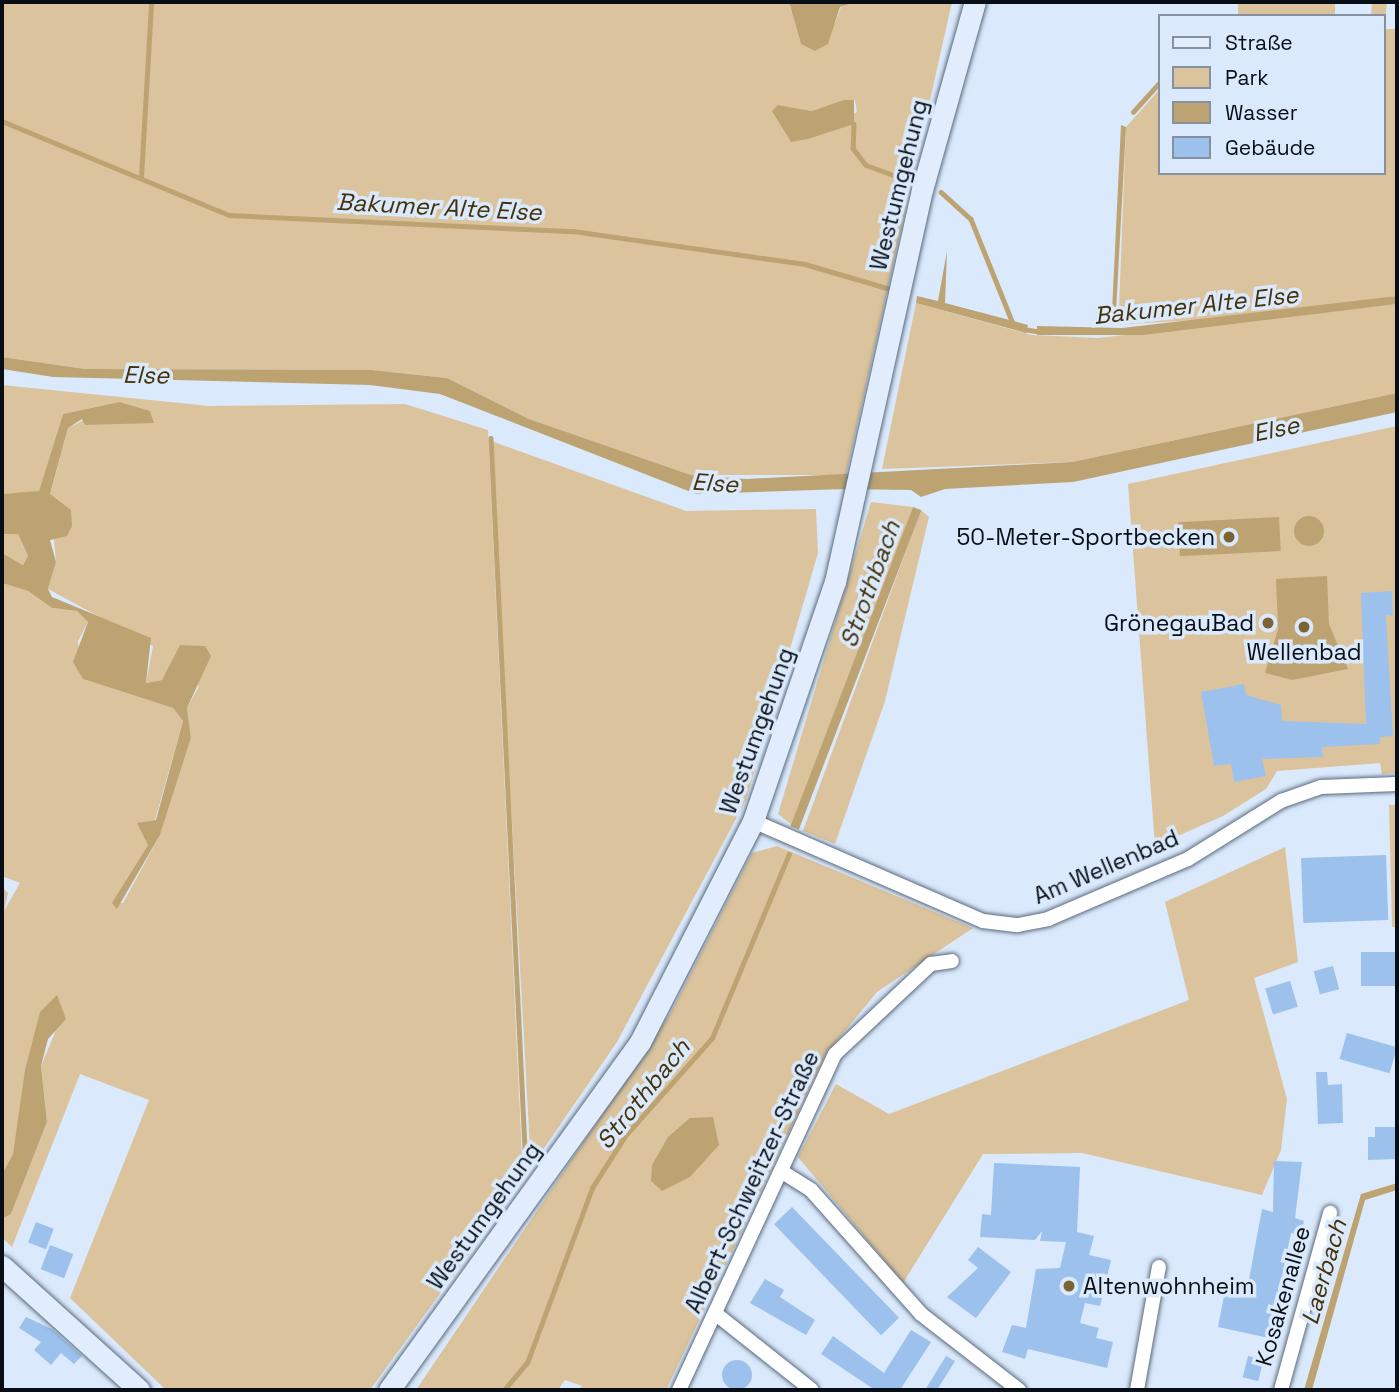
<!DOCTYPE html>
<meta charset="utf-8">
<style>
body{margin:0}
#map{position:relative;width:1399px;height:1392px;overflow:hidden;background:#dae9fb;font-family:"Space Grotesk",sans-serif}
div>[style]{position:absolute}
.green>*{inset:0;background:#dbc49d;transform-origin:0 0}
.water>*{inset:0;background:#bea372;transform-origin:0 0}
.round{border-radius:50%}
.stream>*{height:4.5px;margin:-2.25px;padding:0 2.25px;transform-origin:2.25px;border-radius:2.25px;background:#bea372}
.building>*{inset:0;background:#9cc1ec;transform-origin:0 0}
.roads{filter:drop-shadow(0 0 2px #5a6b7e) drop-shadow(0 0 2px #5a6b7e)}
.street>*{height:14px;margin:-7px;padding:0 7px;transform-origin:7px;border-radius:7px;background:#fff}
.secondary>*{height:21px;margin:-10.5px;padding:0 10.5px;transform-origin:10.5px;border-radius:10.5px;background:#e1edfc}
.dots>*{width:19px;height:19px;translate:-50% -50%;box-sizing:border-box;border:4px solid #dae9fb;border-radius:50%}
span{translate:-50% -50%;white-space:nowrap;text-align:center;line-height:1.15;-webkit-text-stroke:7px #dae9fb;paint-order:stroke}
.street-label{font-size:23px;color:#080e15}
.poi-label{font-size:23px;color:#080e15}
.right{translate:-100% -50%;text-align:right}
.left{translate:0 -50%;text-align:left}
.water-label{font-size:24px;color:#453108;font-style:italic}
.frame{position:absolute;inset:0;border:4px solid #080e15;pointer-events:none}
.legend{position:absolute;left:1158px;top:14px;width:228px;height:161px;box-sizing:border-box;background:#dae9fb;border:2px solid #86919f;margin:0;padding:9px 12px;list-style:none;font-size:21px;color:#080e15}
.legend li{display:flex;align-items:center;gap:14px;height:35px}
.legend b{width:35px;border:2px solid #86919f}
</style>
<div id="map">
<div class="green">
<div style="clip-path:polygon(evenodd,2px 2px,789px 2px,801px 44px,835px 23px,841px 7px,857px 2px,952px 2px,846px 475px,691px 475px,529px 419px,447px 378px,372px 370px,85px 369px,2px 357px,2px 2px,843px 100px,855px 100px,857px 112px,808px 139px,778px 105px,812px 111px,843px 100px)"></div>
<div style="left:1238px;top:2px;width:97px;height:15px"></div>
<div style="clip-path:polygon(1372px 2px,1387px 2px,1384px 29px,1397px 29px,1397px 296px,1247px 317px,1111px 325px,1119px 309px,1126px 127px,1159px 90px,1159px 173px,1383px 173px,1383px 16px,1371px 16px)"></div>
<div style="clip-path:polygon(916px 303px,1032px 335px,1098px 338px,1397px 304px,1397px 393px,1072px 462px,882px 469px)"></div>
<div style="clip-path:polygon(2px 385px,209px 406px,405px 404px,488px 430px,523px 1179px,370px 1390px,166px 1390px,70px 1298px,149px 1100px,80px 1074px,12px 1247px,2px 1238px,2px 1219px,11px 1214px,47px 1122px,41px 1066px,58px 1025px,40px 1012px,13px 1154px,2px 1174px,2px 887px,8px 893px,4px 911px,20px 883px,2px 876px,2px 583px,28px 591px,52px 608px,77px 611px,88px 622px,78px 641px,83px 679px,173px 708px,183px 721px,148px 845px,113px 903px,123px 903px,160px 835px,191px 738px,187px 708px,199px 686px,173px 666px,162px 680px,146px 683px,153px 646px,48px 589px,56px 562px,50px 495px,68px 428px,119px 402px,63px 414px,39px 492px,2px 494px)"></div>
<div style="clip-path:polygon(1397px 426px,1397px 773px,1382px 774px,1380px 763px,1277px 771px,1266px 789px,1223px 816px,1155px 846px,1128px 484px)"></div>
<div style="clip-path:polygon(491px 441px,686px 511px,816px 509px,818px 553px,746px 800px,617px 1042px,531px 1167px)"></div>
<div style="clip-path:polygon(871px 502px,913px 507px,796px 828px,778px 814px)"></div>
<div style="clip-path:polygon(921px 510px,929px 517px,885px 701px,835px 844px,803px 831px)"></div>
<div style="clip-path:polygon(9px 531px,18px 534px,28px 556px,23px 565px,2px 553px,2px 534px)"></div>
<div style="clip-path:polygon(1389px 805px,1397px 805px,1397px 927px,1392px 927px)"></div>
<div style="clip-path:polygon(777px 846px,973px 928px,877px 992px,826px 1054px,666px 1390px,578px 1390px,582px 1386px,565px 1380px,558px 1390px,416px 1390px,670px 1014px,752px 853px)"></div>
<div style="clip-path:polygon(1285px 847px,1298px 962px,1254px 978px,1287px 1099px,1281px 1150px,1262px 1195px,1082px 1153px,983px 1154px,903px 1283px,798px 1157px,836px 1084px,889px 1114px,1189px 1000px,1165px 902px)"></div>
</div>
<div class="water">
<div style="clip-path:polygon(789px 2px,857px 2px,840px 7px,828px 44px,815px 51px,801px 44px)"></div>
<div style="clip-path:polygon(843px 100px,854px 100px,854px 124px,808px 139px,791px 142px,772px 111px,778px 105px,812px 111px)"></div>
<div style="clip-path:polygon(1121px 125px,1126px 127px,1116px 312px,1112px 311px)"></div>
<div style="clip-path:polygon(947px 251px,945px 303px,1028px 325px,1026px 333px,916px 303px,917px 296px,938px 301px)"></div>
<div style="clip-path:polygon(1397px 296px,1397px 304px,1143px 335px,1037px 335px,1037px 326px,1122px 328px)"></div>
<div style="clip-path:polygon(2px 357px,85px 369px,372px 370px,447px 378px,529px 419px,691px 475px,747px 479px,1072px 462px,1397px 393px,1397px 412px,1073px 482px,945px 489px,921px 497px,911px 490px,845px 489px,696px 494px,440px 394px,370px 385px,53px 377px,2px 369px)"></div>
<div style="clip-path:polygon(119px 402px,150px 411px,154px 423px,85px 425px,82px 419px,68px 428px,50px 494px,71px 510px,72px 526px,67px 536px,50px 540px,56px 562px,48px 589px,52px 597px,151px 638px,146px 683px,162px 680px,180px 645px,205px 646px,211px 656px,187px 708px,191px 738px,160px 835px,117px 909px,112px 903px,148px 845px,137px 823px,156px 820px,183px 721px,173px 708px,83px 679px,73px 662px,88px 622px,77px 611px,52px 608px,28px 591px,2px 583px,2px 553px,23px 565px,28px 556px,18px 534px,2px 534px,2px 494px,39px 491px,63px 414px)"></div>
<div style="left:913px;top:507px;width:9px;height:342px;rotate:21deg"></div>
<div class="round" style="left:1294px;top:516px;width:30px;height:30px"></div>
<div style="left:1279px;top:517px;width:34px;height:101px;rotate:87deg"></div>
<div style="clip-path:polygon(1327px 576px,1329px 624px,1348px 669px,1292px 680px,1265px 673px,1278px 629px,1276px 579px)"></div>
<div style="clip-path:polygon(57px 995px,66px 1019px,48px 1039px,41px 1066px,47px 1122px,11px 1214px,2px 1219px,2px 1174px,13px 1154px,25px 1070px,40px 1012px)"></div>
<div style="clip-path:polygon(713px 1117px,719px 1145px,690px 1177px,662px 1191px,651px 1181px,652px 1165px,668px 1137px,690px 1118px)"></div>
<div style="clip-path:polygon(1397px 1183px,1397px 1190px,1365px 1200px,1312px 1390px,1304px 1390px,1361px 1194px)"></div>
</div>
<div class="stream">
<div style="left:1133px;top:112px;width:39px;rotate:-48deg"></div>
<div style="left:2px;top:121px;width:246px;rotate:22.5deg"></div>
<div style="left:229px;top:215px;width:344px;rotate:2.7deg"></div>
<div style="left:573px;top:231px;width:234px;rotate:8.1deg"></div>
<div style="left:805px;top:264px;width:85px;rotate:16.3deg"></div>
<div style="left:854px;top:124px;width:24px;rotate:92deg"></div>
<div style="left:853px;top:148px;width:21px;rotate:53deg"></div>
<div style="left:866px;top:165px;width:47px;rotate:20deg"></div>
<div style="left:141px;top:178px;width:176px;rotate:-86.7deg"></div>
<div style="left:941px;top:192px;width:40px;rotate:42deg"></div>
<div style="left:971px;top:219px;width:115px;rotate:68.1deg"></div>
<div style="left:1023px;top:329px;width:19px;rotate:9deg"></div>
<div style="left:491px;top:438px;width:711px;rotate:87.26deg"></div>
<div style="left:504px;top:1390px;width:35px;rotate:-50deg"></div>
<div style="left:527px;top:1363px;width:187px;rotate:-69.6deg"></div>
<div style="left:592px;top:1188px;width:62px;rotate:-57.6deg"></div>
<div style="left:625px;top:1136px;width:131px;rotate:-48.4deg"></div>
<div style="left:712px;top:1038px;width:199px;rotate:-67.3deg"></div>
</div>
<div class="building">
<div style="clip-path:polygon(1392px 591px,1393px 616px,1386px 615px,1393px 736px,1380px 737px,1380px 744px,1322px 747px,1323px 757px,1262px 759px,1266px 776px,1234px 782px,1231px 764px,1214px 766px,1201px 692px,1244px 684px,1246px 695px,1281px 705px,1282px 721px,1366px 724px,1361px 593px)"></div>
<div style="left:1386px;top:855px;width:65px;height:85px;rotate:88deg"></div>
<div style="left:1397px;top:952px;width:34px;height:36px;rotate:90deg"></div>
<div style="left:1333px;top:966px;width:24px;height:20px;rotate:75deg"></div>
<div style="left:1290px;top:981px;width:27px;height:26px;rotate:73deg"></div>
<div style="left:1347px;top:1033px;width:52px;height:27px;rotate:16deg"></div>
<div style="clip-path:polygon(1316px 1072px,1327px 1072px,1328px 1085px,1342px 1084px,1343px 1123px,1318px 1124px)"></div>
<div style="clip-path:polygon(1375px 1127px,1395px 1127px,1396px 1159px,1368px 1160px,1368px 1137px,1375px 1137px)"></div>
<div style="clip-path:polygon(1274px 1161px,1302px 1162px,1295px 1218px,1304px 1221px,1300px 1236px,1291px 1233px,1269px 1338px,1218px 1327px,1225px 1291px,1246px 1296px,1262px 1209px,1273px 1212px)"></div>
<div style="clip-path:polygon(994px 1163px,1080px 1167px,1077px 1232px,1094px 1236px,1089px 1255px,1111px 1260px,1100px 1306px,1085px 1303px,1080px 1323px,1099px 1328px,1096px 1338px,1113px 1342px,1107px 1368px,1028px 1349px,1025px 1359px,1002px 1352px,1012px 1325px,1026px 1328px,1036px 1269px,1060px 1268px,1066px 1242px,1040px 1241px,1042px 1231px,1035px 1240px,980px 1237px,982px 1214px,991px 1215px)"></div>
<div style="left:792px;top:1207px;width:154px;height:25px;rotate:46deg"></div>
<div style="left:36px;top:1222px;width:19px;height:22px;rotate:21deg"></div>
<div style="left:50px;top:1245px;width:25px;height:26px;rotate:21deg"></div>
<div style="clip-path:polygon(978px 1247px,1011px 1272px,976px 1318px,947px 1297px,978px 1268px,968px 1260px)"></div>
<div style="clip-path:polygon(765px 1279px,784px 1290px,780px 1297px,815px 1320px,806px 1335px,750px 1303px)"></div>
<div style="clip-path:polygon(26px 1317px,52px 1329px,82px 1356px,74px 1364px,61px 1353px,51px 1365px,34px 1350px,41px 1342px,19px 1328px)"></div>
<div style="clip-path:polygon(911px 1330px,931px 1342px,900px 1390px,875px 1390px,821px 1354px,833px 1336px,884px 1373px)"></div>
<div style="clip-path:polygon(946px 1356px,955px 1361px,937px 1390px,925px 1390px)"></div>
<div style="left:1248px;top:1356px;width:16px;height:22px;rotate:14deg"></div>
<div class="round" style="left:722px;top:1360px;width:30px;height:30px"></div>
</div>
<div class="roads">
<div class="street">
<div style="left:753px;top:821px;width:251px;rotate:23.5deg"></div>
<div style="left:983px;top:921px;width:35px;rotate:7deg"></div>
<div style="left:1018px;top:925px;width:31px;rotate:-11deg"></div>
<div style="left:1048px;top:919px;width:152px;rotate:-23.2deg"></div>
<div style="left:1188px;top:859px;width:110px;rotate:-31.9deg"></div>
<div style="left:1281px;top:801px;width:42px;rotate:-19.3deg"></div>
<div style="left:1321px;top:787px;width:76px;rotate:-2.3deg"></div>
<div style="left:784px;top:1173px;width:32px;rotate:32deg"></div>
<div style="left:811px;top:1190px;width:166px;rotate:48.4deg"></div>
<div style="left:921px;top:1314px;width:124px;rotate:37.8deg"></div>
<div style="left:716px;top:1314px;width:122px;rotate:38.4deg"></div>
<div style="left:679px;top:1390px;width:370px;rotate:-65.1deg"></div>
<div style="left:835px;top:1054px;width:132px;rotate:-43.2deg"></div>
<div style="left:931px;top:964px;width:21px;rotate:-8deg"></div>
<div style="left:1137px;top:1390px;width:125px;rotate:-79.9deg"></div>
<div style="left:1281px;top:1390px;width:184px;rotate:-74.5deg"></div>
</div>
<div class="secondary">
<div style="left:2px;top:1266px;width:185px;rotate:42.1deg"></div>
<div style="left:389px;top:1390px;width:429px;rotate:-54.2deg"></div>
<div style="left:640px;top:1042px;width:248px;rotate:-62.9deg"></div>
<div style="left:753px;top:821px;width:253px;rotate:-71.1deg"></div>
<div style="left:835px;top:582px;width:402px;rotate:-77.5deg"></div>
<div style="left:922px;top:190px;width:195px;rotate:-74.3deg"></div>
</div>
</div>
<div class="dots">
<div style="left:1229px;top:537px;background:#7c6334"></div>
<div style="left:1268px;top:623px;background:#7c6334"></div>
<div style="left:1304px;top:627px;background:#7c6334"></div>
<div style="left:1069px;top:1286px;background:#7c6334"></div>
</div>
<div class="street-label">
<span style="left:899px;top:185px;rotate:-76deg">Westumgehung</span>
<span style="left:757px;top:731px;rotate:-70deg">Westumgehung</span>
<span style="left:1106px;top:867px;rotate:-23deg">Am Wellenbad</span>
<span style="left:752px;top:1182px;rotate:-65deg">Albert-Schweitzer-Straße</span>
<span style="left:484px;top:1216px;rotate:-54deg">Westumgehung</span>
<span style="left:1283px;top:1296px;rotate:-74deg">Kosakenallee</span>
</div>
<div class="poi-label">
<span class="right" style="left:1215px;top:537px">50-Meter-Sportbecken</span>
<span class="right" style="left:1254px;top:623px">GrönegauBad</span>
<span style="left:1304px;top:652px">Wellenbad</span>
<span class="left" style="left:1083px;top:1286px">Altenwohnheim</span>
</div>
<div class="water-label">
<span style="left:439px;top:207px;rotate:3deg">Bakumer Alte Else</span>
<span style="left:1196px;top:305px;rotate:-6deg">Bakumer Alte Else</span>
<span style="left:146px;top:375px;rotate:1deg">Else</span>
<span style="left:1276px;top:429px;rotate:-12deg">Else</span>
<span style="left:715px;top:483px;rotate:4deg">Else</span>
<span style="left:870px;top:584px;rotate:-70deg">Strothbach</span>
<span style="left:643px;top:1094px;rotate:-51deg">Strothbach</span>
<span style="left:1324px;top:1272px;rotate:-74deg">Laerbach</span>
</div>
<div class="frame"></div>
<ul class="legend">
<li><b style="height:9px;background:#e1edfc"></b>Straße</li>
<li><b style="height:19px;background:#dbc49d"></b>Park</li>
<li><b style="height:19px;background:#bea372"></b>Wasser</li>
<li><b style="height:19px;background:#9cc1ec"></b>Gebäude</li>
</ul>
</div>
